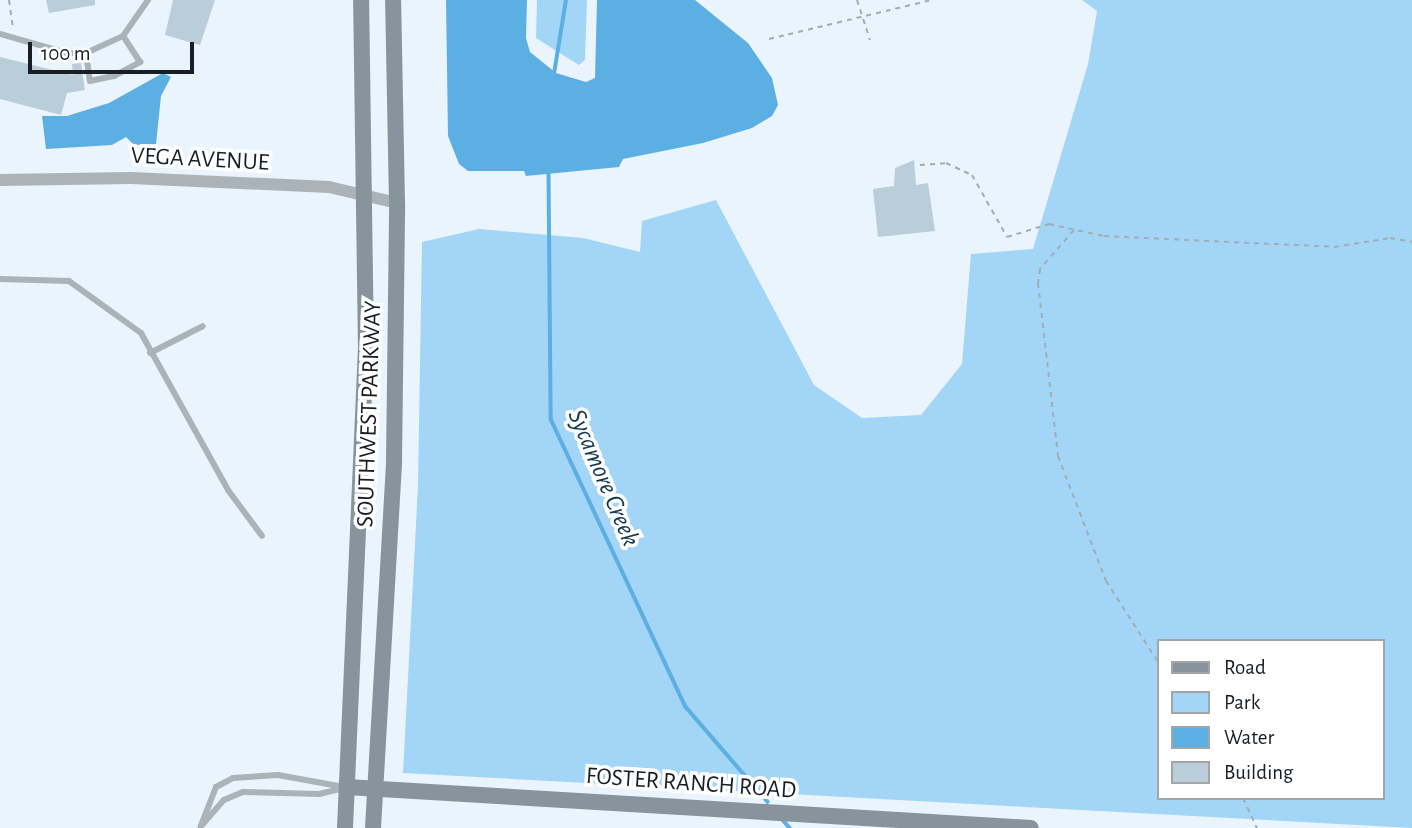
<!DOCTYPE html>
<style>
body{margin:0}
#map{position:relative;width:1412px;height:828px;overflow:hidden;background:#e9f4fc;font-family:"Alegreya Sans",sans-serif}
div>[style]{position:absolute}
.green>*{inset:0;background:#a3d5f7}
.water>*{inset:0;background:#5cafe3}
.stream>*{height:3.5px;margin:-1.75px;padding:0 1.75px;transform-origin:1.75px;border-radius:1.75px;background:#5cafe3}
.building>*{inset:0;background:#bacdda}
.path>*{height:2px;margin-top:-1px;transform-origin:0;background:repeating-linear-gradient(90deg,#a2acb3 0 5px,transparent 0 10px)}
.lane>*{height:6px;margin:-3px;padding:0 3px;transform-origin:3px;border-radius:3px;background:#abb3b8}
.street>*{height:12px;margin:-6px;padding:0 6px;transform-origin:6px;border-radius:6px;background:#abb3b8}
.secondary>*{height:16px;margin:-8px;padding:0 8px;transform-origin:8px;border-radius:8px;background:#88949c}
span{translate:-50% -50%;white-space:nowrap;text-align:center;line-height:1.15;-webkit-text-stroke:7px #fff;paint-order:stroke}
.street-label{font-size:24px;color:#181e23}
.water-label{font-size:26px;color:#14384e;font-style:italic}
.legend{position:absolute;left:1157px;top:639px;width:228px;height:161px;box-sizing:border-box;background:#fff;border:2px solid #a3a5a7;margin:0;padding:9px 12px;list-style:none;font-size:21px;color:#181e23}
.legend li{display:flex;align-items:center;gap:14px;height:35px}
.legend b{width:35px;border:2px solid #a3a5a7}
.scale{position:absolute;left:28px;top:42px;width:166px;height:32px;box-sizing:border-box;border:4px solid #181e23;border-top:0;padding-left:9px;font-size:21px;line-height:24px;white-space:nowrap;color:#181e23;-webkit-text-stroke:5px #fff;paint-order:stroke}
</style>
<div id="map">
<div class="green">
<div style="clip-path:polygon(537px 0,587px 0,585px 60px,579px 65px,536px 38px)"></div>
<div style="clip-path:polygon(evenodd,1082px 0,1412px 0,1412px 828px,403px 773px,418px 486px,422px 242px,479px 229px,583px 238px,640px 252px,642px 221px,716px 200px,814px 385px,862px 418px,921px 415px,962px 364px,971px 254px,1033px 249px,1088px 64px,1097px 11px,1082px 0,1158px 641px,1382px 641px,1382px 798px,1158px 798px,1158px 641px)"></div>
</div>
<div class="water">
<div style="clip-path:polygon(446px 0,527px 0,526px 38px,530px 52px,556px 73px,586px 82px,595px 78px,597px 0,695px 0,748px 43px,772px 78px,778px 105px,772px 116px,752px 128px,703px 143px,623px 159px,619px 167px,526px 176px,524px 171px,468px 171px,459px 164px,448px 136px)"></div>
<div style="clip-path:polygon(163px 73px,171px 77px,161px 96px,156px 144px,134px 145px,126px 137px,112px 145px,46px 149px,42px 116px,67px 116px,109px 103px)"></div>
</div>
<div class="stream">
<div style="left:554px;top:74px;width:75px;rotate:-80.8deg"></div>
<div style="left:549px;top:172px;width:247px;rotate:89.5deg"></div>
<div style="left:551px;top:419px;width:318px;rotate:64.9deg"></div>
<div style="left:686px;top:707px;width:125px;rotate:49.2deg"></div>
<div style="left:783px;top:820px;width:11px;rotate:49deg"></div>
</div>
<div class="building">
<div style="clip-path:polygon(46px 0,95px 0,95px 5px,49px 13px)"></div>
<div style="clip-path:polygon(173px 0,215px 0,200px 45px,165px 35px)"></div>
<div style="clip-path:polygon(0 57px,73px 75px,72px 64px,81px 63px,85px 90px,67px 93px,61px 115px,0 99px)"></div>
<div style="clip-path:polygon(914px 160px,916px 185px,928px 183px,935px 231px,878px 237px,873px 189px,894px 186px,895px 168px)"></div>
</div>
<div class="path">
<div style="left:9px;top:0;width:29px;rotate:82deg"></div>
<div style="left:857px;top:0;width:42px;rotate:72deg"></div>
<div style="left:769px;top:39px;width:167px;rotate:-13.5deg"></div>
<div style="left:920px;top:165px;width:26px;rotate:-4deg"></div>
<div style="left:946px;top:163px;width:29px;rotate:25deg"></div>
<div style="left:972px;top:175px;width:71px;rotate:60.6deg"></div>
<div style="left:1007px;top:237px;width:44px;rotate:-17.2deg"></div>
<div style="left:1049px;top:224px;width:56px;rotate:12.3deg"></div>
<div style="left:1104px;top:236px;width:230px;rotate:2.7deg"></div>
<div style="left:1334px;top:247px;width:57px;rotate:-9.1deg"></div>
<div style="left:1390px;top:238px;width:22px;rotate:10deg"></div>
<div style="left:1074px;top:230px;width:52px;rotate:131.1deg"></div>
<div style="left:1040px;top:269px;width:14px;rotate:98deg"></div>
<div style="left:1038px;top:283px;width:174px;rotate:83.4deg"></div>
<div style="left:1058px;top:456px;width:134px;rotate:69deg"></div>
<div style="left:1106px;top:581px;width:96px;rotate:57.3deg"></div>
<div style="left:1243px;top:798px;width:33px;rotate:65deg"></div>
</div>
<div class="lane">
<div style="left:0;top:34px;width:70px;rotate:15.8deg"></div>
<div style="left:67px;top:53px;width:19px"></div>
<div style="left:86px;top:53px;width:41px;rotate:-24.7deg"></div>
<div style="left:123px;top:36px;width:44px;rotate:-55.2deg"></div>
<div style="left:86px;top:53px;width:28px;rotate:82deg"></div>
<div style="left:90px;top:81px;width:25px;rotate:-12deg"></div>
<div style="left:114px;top:76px;width:30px;rotate:-28deg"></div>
<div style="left:140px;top:62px;width:31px;rotate:-123deg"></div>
<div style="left:0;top:279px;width:69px;rotate:1.7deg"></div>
<div style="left:69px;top:281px;width:89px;rotate:35.8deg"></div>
<div style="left:141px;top:333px;width:179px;rotate:61deg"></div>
<div style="left:228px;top:490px;width:57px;rotate:53.5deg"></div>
<div style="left:150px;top:353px;width:59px;rotate:-27deg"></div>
<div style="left:202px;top:825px;width:33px;rotate:-49deg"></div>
<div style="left:224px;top:800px;width:21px;rotate:-23deg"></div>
<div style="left:243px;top:792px;width:76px;rotate:1.5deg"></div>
<div style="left:319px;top:794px;width:27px;rotate:-13deg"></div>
<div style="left:200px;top:828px;width:44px;rotate:-68.7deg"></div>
<div style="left:216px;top:787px;width:19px;rotate:-28deg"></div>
<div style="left:233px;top:778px;width:45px;rotate:-3.8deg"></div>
<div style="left:278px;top:775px;width:67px;rotate:10.3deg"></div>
</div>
<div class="street">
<div style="left:0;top:180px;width:131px;rotate:-0.9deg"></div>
<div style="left:131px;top:178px;width:198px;rotate:2.6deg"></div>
<div style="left:329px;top:187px;width:70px;rotate:13.2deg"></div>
</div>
<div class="secondary">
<div style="left:347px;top:787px;width:685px;rotate:3.43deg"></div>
<div style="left:345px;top:828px;width:478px;rotate:-87.5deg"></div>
<div style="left:366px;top:350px;width:350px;rotate:-90.8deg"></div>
<div style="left:373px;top:828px;width:367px;rotate:-86.7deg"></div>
<div style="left:394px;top:462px;width:259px;rotate:-89.3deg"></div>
<div style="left:397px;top:203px;width:203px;rotate:-91.1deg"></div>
</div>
<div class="street-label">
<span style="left:200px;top:160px;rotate:3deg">VEGA AVENUE</span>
<span style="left:370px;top:414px;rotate:-88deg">SOUTHWEST PARKWAY</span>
<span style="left:691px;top:784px;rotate:4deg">FOSTER RANCH ROAD</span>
</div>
<div class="water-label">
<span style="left:603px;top:478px;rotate:67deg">Sycamore Creek</span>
</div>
<ul class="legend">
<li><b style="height:9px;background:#88949c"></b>Road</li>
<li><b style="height:19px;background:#a3d5f7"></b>Park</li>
<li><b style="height:19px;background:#5cafe3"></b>Water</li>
<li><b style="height:19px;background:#bacdda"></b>Building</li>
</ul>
<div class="scale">100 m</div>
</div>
